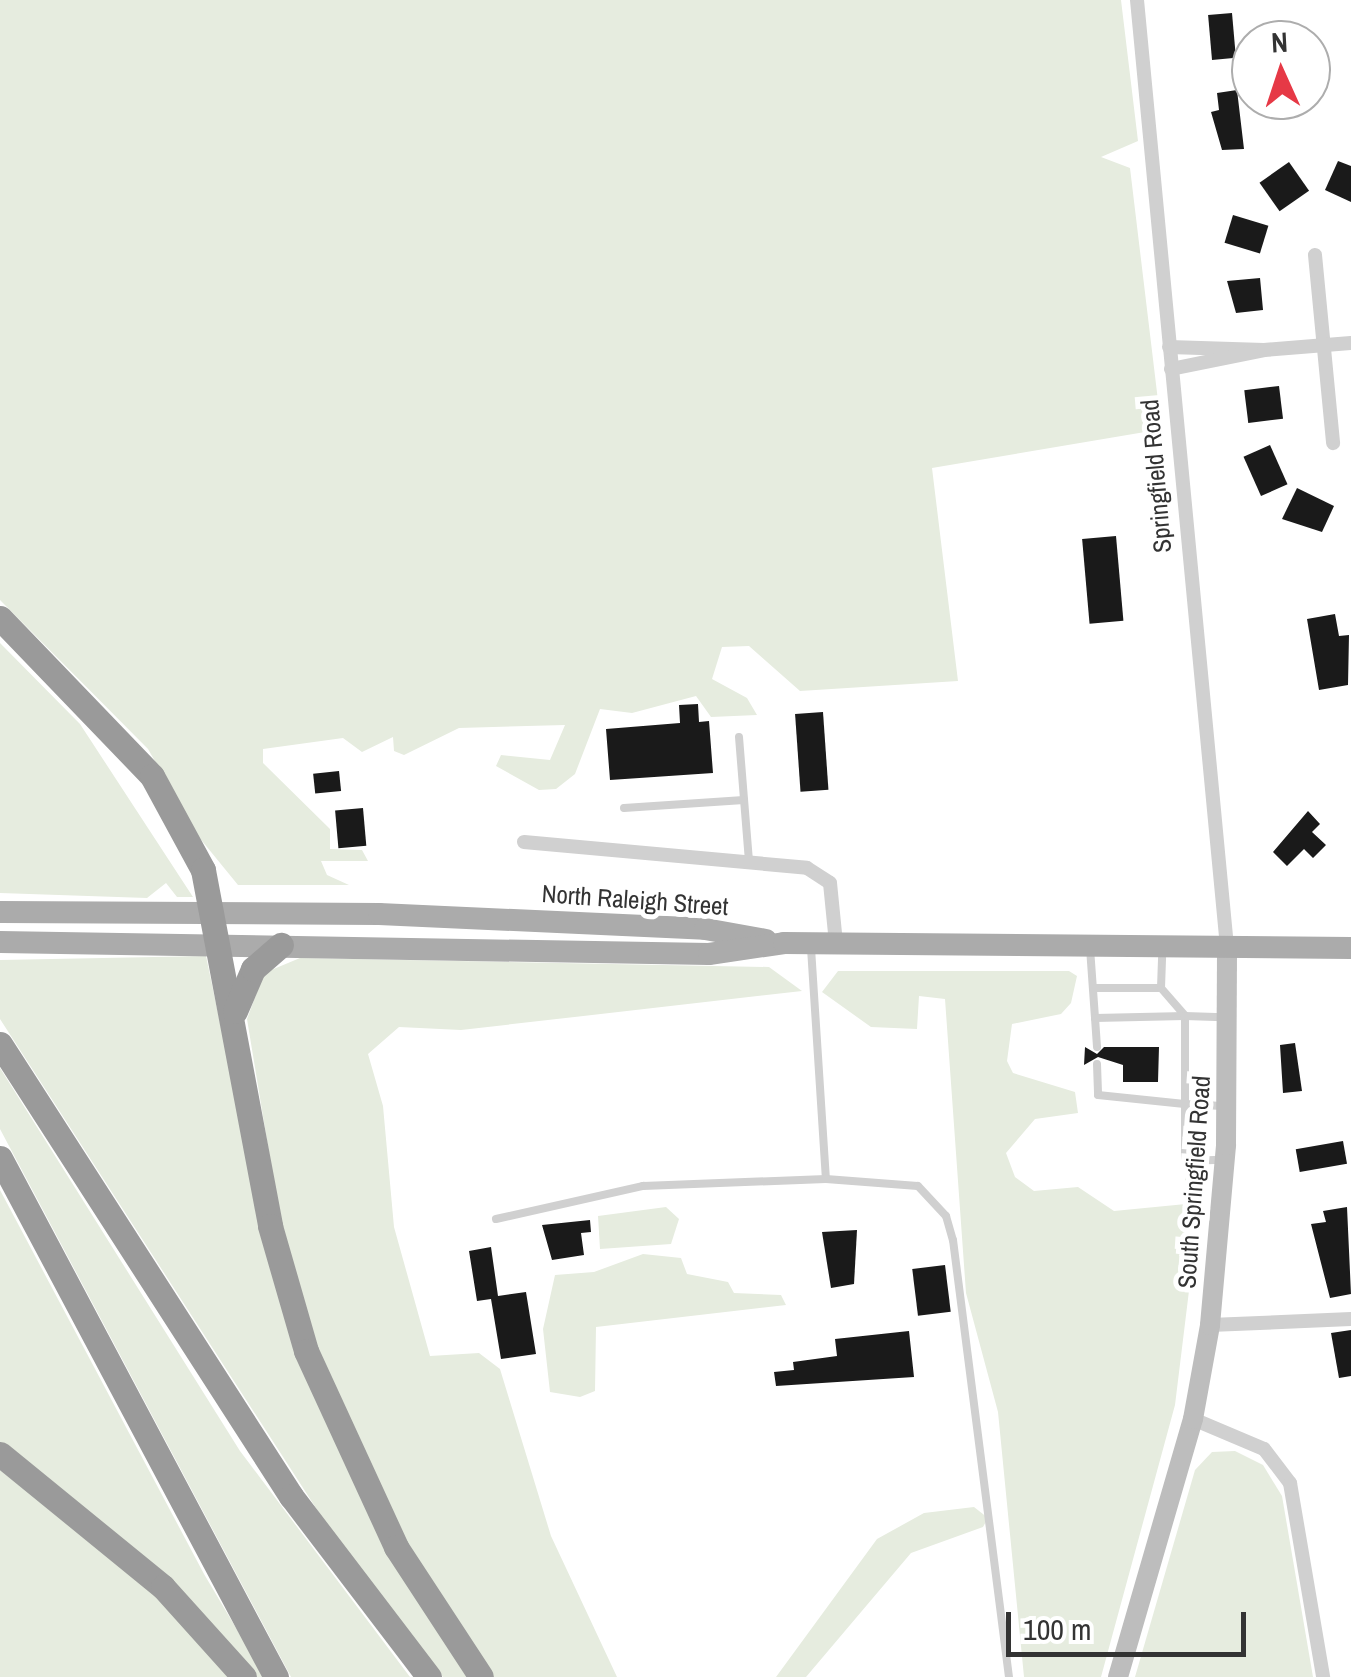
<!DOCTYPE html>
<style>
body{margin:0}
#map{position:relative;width:1351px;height:1677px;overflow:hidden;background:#fff;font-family:"Archivo Narrow",sans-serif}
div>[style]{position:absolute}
.green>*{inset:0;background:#e6ecdf}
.building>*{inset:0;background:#1a1a1a;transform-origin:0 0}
.service>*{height:8px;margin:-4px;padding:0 4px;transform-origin:4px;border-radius:4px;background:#d0d0d0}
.minor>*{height:14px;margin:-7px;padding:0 7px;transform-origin:7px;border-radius:7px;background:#d0d0d0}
.secondary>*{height:20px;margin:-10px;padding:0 10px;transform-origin:10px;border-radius:10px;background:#bdbdbd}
.primary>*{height:22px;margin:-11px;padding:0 11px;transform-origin:11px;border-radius:11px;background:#ababab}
.motorway>*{height:25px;margin:-12.5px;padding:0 12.5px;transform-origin:12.5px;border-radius:12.5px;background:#9a9a9a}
span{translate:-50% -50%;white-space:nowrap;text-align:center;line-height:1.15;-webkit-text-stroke:10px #fff;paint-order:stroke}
.street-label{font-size:25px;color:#333}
.north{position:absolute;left:1231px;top:20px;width:100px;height:100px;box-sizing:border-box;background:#fff;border:2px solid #adadad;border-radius:50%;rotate:357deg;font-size:28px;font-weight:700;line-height:40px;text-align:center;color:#333}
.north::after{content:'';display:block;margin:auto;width:35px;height:45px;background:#e63946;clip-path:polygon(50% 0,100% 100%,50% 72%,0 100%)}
.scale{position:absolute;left:1006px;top:1612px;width:240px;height:45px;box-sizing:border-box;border:5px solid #333;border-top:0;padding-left:12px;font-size:30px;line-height:35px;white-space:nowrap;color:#333;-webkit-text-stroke:8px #fff;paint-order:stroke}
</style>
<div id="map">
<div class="green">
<div style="clip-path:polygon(0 0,1121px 0,1138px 141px,1101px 157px,1130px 168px,1159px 409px,1145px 432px,932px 468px,958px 681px,800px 691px,749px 646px,722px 647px,712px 679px,747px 698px,757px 715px,711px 717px,696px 696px,632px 713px,600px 709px,575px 774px,556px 789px,539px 790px,496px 766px,501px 755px,550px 760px,565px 725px,459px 728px,404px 755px,394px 751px,393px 737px,362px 752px,343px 738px,263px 749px,263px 763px,330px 829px,330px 849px,362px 850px,368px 861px,321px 861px,327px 875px,349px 885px,238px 885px,198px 836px,148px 749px,0 600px)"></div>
<div style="clip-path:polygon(0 643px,80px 724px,193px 897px,177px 897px,166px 883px,147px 898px,0 893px)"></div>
<div style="clip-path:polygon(206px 956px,274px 1280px,472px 1677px,443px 1677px,325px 1522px,0 1019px,0 960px)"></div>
<div style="clip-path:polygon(300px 958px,769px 967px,802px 991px,461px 1030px,399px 1027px,368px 1054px,383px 1106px,394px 1227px,430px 1356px,479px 1353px,500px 1369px,551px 1536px,617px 1677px,490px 1677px,404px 1547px,325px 1383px,283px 1238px,247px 1019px,264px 973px)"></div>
<div style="clip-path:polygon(838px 971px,1069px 971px,1077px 976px,1071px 1003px,1061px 1014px,1012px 1024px,1007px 1061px,1013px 1073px,1075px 1092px,1078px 1113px,1035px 1119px,1006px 1153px,1015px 1177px,1034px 1191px,1078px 1187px,1114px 1211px,1186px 1204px,1185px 1173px,1193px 1176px,1200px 1201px,1175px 1405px,1101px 1677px,1024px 1677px,998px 1412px,966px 1293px,945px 999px,919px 996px,917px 1029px,871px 1027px,822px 992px)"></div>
<div style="clip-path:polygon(0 1068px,240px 1451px,410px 1677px,291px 1677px,0 1129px)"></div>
<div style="clip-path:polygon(0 1190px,204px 1574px,265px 1677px,253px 1677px,0 1442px)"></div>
<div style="clip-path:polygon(666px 1207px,679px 1219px,671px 1244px,600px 1249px,598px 1216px)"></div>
<div style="clip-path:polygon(643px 1254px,681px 1258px,687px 1274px,728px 1282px,734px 1293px,781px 1295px,786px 1305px,596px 1327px,595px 1391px,580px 1397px,550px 1392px,543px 1329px,555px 1275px,594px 1272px)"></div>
<div style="clip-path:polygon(1235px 1451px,1263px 1465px,1282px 1496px,1313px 1677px,1135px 1677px,1195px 1470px,1212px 1452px)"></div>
<div style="clip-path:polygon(0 1460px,144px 1579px,235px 1677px,0 1677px)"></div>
<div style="clip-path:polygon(974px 1507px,988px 1518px,983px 1527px,911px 1553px,806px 1677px,776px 1677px,877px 1539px,924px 1513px)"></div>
</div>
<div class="building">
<div style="left:1232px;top:13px;width:45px;height:24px;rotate:85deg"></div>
<div style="clip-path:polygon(1237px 90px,1244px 149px,1222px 150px,1211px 112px,1219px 110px,1217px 93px)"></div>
<div style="clip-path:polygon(1338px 161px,1351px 166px,1351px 202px,1325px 190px)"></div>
<div style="left:1289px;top:162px;width:35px;height:36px;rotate:55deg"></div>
<div style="left:1233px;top:215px;width:37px;height:29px;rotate:17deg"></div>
<div style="clip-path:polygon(1260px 278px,1263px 310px,1236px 313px,1227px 281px)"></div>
<div style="left:1279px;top:386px;width:33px;height:35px;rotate:83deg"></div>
<div style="left:1270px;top:445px;width:43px;height:29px;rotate:66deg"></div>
<div style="clip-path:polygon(1297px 488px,1334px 506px,1322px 532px,1282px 519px)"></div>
<div style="left:1116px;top:536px;width:85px;height:34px;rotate:85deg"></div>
<div style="clip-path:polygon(1335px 614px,1339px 636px,1349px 635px,1348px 685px,1319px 690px,1307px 619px)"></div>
<div style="clip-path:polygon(698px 704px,699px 722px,709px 721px,713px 773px,610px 780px,606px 729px,680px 723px,679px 705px)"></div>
<div style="left:823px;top:712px;width:78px;height:28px;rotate:86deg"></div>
<div style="left:339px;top:771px;width:20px;height:26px;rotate:84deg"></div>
<div style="left:363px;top:808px;width:38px;height:28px;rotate:85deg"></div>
<div style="clip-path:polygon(1308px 811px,1320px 824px,1312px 832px,1326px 845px,1313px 858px,1304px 849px,1287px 866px,1273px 852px)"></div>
<div style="clip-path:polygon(1295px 1043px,1302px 1091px,1283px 1093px,1280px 1045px)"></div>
<div style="clip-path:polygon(1085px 1047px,1097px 1054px,1104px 1047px,1159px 1047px,1158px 1082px,1123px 1082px,1123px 1065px,1098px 1057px,1084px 1065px)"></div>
<div style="left:1343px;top:1141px;width:23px;height:48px;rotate:80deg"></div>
<div style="clip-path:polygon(1347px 1207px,1351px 1294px,1330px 1298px,1311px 1224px,1326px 1222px,1323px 1211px)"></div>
<div style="clip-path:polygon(590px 1220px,591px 1232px,581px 1233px,584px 1255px,552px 1260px,542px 1225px)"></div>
<div style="clip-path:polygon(857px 1230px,854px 1284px,831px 1288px,822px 1232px)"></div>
<div style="clip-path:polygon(491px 1247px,498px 1296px,526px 1292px,536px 1354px,501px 1359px,491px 1299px,477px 1301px,469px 1251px)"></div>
<div style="left:945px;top:1265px;width:47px;height:33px;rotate:83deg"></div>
<div style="clip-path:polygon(1351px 1330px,1351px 1376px,1339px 1378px,1331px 1333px)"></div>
<div style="clip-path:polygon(909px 1331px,914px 1377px,776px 1386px,774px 1372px,794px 1370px,793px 1362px,837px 1356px,835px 1339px)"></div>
</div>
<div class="service">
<div style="left:739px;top:737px;width:124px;rotate:85.4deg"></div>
<div style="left:624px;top:808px;width:120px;rotate:-3.8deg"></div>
<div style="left:811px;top:948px;width:231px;rotate:86.3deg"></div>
<div style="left:826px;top:1179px;width:92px;rotate:4.4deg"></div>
<div style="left:918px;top:1186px;width:41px;rotate:47deg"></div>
<div style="left:946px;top:1216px;width:25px;rotate:74deg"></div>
<div style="left:953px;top:1240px;width:441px;rotate:82.7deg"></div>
<div style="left:1090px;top:948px;width:70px;rotate:85.9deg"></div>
<div style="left:1095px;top:1018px;width:90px;rotate:-1.3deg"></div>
<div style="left:1093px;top:988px;width:68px"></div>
<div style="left:1161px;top:988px;width:37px;rotate:-88deg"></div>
<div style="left:1161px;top:988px;width:37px;rotate:49deg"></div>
<div style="left:1095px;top:1018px;width:29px;rotate:86deg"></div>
<div style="left:1097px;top:1064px;width:31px;rotate:88deg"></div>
<div style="left:1098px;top:1095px;width:87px;rotate:5.9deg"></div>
<div style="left:1185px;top:1104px;width:88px;rotate:-90deg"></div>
<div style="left:1185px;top:1016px;width:38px;rotate:2deg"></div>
<div style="left:1222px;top:1106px;width:37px;rotate:-177deg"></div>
<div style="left:1185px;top:1104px;width:57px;rotate:90deg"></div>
<div style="left:1185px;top:1161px;width:37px;rotate:-2deg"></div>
<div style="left:496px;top:1219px;width:151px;rotate:-12.7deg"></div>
<div style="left:643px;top:1186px;width:183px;rotate:-2.2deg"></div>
</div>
<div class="minor">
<div style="left:1137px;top:0;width:950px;rotate:84.57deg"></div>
<div style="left:1315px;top:255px;width:189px;rotate:84.5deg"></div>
<div style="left:1169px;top:347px;width:95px;rotate:1.8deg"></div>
<div style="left:1171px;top:369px;width:95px;rotate:-11.5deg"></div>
<div style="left:1264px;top:350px;width:87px;rotate:-4.6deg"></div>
<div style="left:524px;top:842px;width:284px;rotate:5.2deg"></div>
<div style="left:807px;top:868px;width:27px;rotate:33deg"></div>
<div style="left:830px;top:883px;width:60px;rotate:84.3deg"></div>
<div style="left:1210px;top:1325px;width:141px;rotate:-2.4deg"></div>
<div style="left:1193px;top:1419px;width:77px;rotate:22.9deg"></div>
<div style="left:1264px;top:1449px;width:43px;rotate:52.6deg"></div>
<div style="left:1290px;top:1483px;width:197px;rotate:80.3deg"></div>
</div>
<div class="secondary">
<div style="left:1118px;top:1677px;width:269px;rotate:-73.8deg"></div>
<div style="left:1193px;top:1419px;width:96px;rotate:-79.7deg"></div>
<div style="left:1210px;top:1325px;width:181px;rotate:-84.9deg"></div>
<div style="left:1226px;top:1145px;width:199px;rotate:-89.7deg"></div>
</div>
<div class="primary">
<div style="left:0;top:912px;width:379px;rotate:0.3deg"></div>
<div style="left:379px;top:914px;width:326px;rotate:2.6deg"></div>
<div style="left:705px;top:929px;width:62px;rotate:10.2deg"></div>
<div style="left:0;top:942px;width:709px;rotate:0.97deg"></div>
<div style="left:709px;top:954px;width:76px;rotate:-8.3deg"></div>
<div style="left:784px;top:943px;width:567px;rotate:0.51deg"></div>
</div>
<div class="motorway">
<div style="left:0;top:618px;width:219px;rotate:46.1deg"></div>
<div style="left:152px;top:776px;width:107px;rotate:61.5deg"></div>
<div style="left:203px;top:870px;width:362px;rotate:79.3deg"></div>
<div style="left:270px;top:1226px;width:130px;rotate:73.9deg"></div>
<div style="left:306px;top:1351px;width:216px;rotate:65.3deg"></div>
<div style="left:396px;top:1547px;width:155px;rotate:56.8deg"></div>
<div style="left:235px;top:1011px;width:46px;rotate:-66.8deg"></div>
<div style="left:253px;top:969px;width:37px;rotate:-41deg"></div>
<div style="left:0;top:1044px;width:538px;rotate:57.23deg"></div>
<div style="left:291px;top:1496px;width:228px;rotate:52.7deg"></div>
<div style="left:0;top:1158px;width:588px;rotate:62deg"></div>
<div style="left:0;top:1454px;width:210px;rotate:39.2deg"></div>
<div style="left:163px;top:1587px;width:121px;rotate:48deg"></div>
</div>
<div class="street-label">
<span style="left:1156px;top:476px;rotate:-95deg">Springfield Road</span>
<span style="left:635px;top:900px;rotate:4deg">North Raleigh Street</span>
<span style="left:1194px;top:1182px;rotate:-86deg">South Springfield Road</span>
</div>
<div class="north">N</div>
<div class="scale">100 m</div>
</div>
